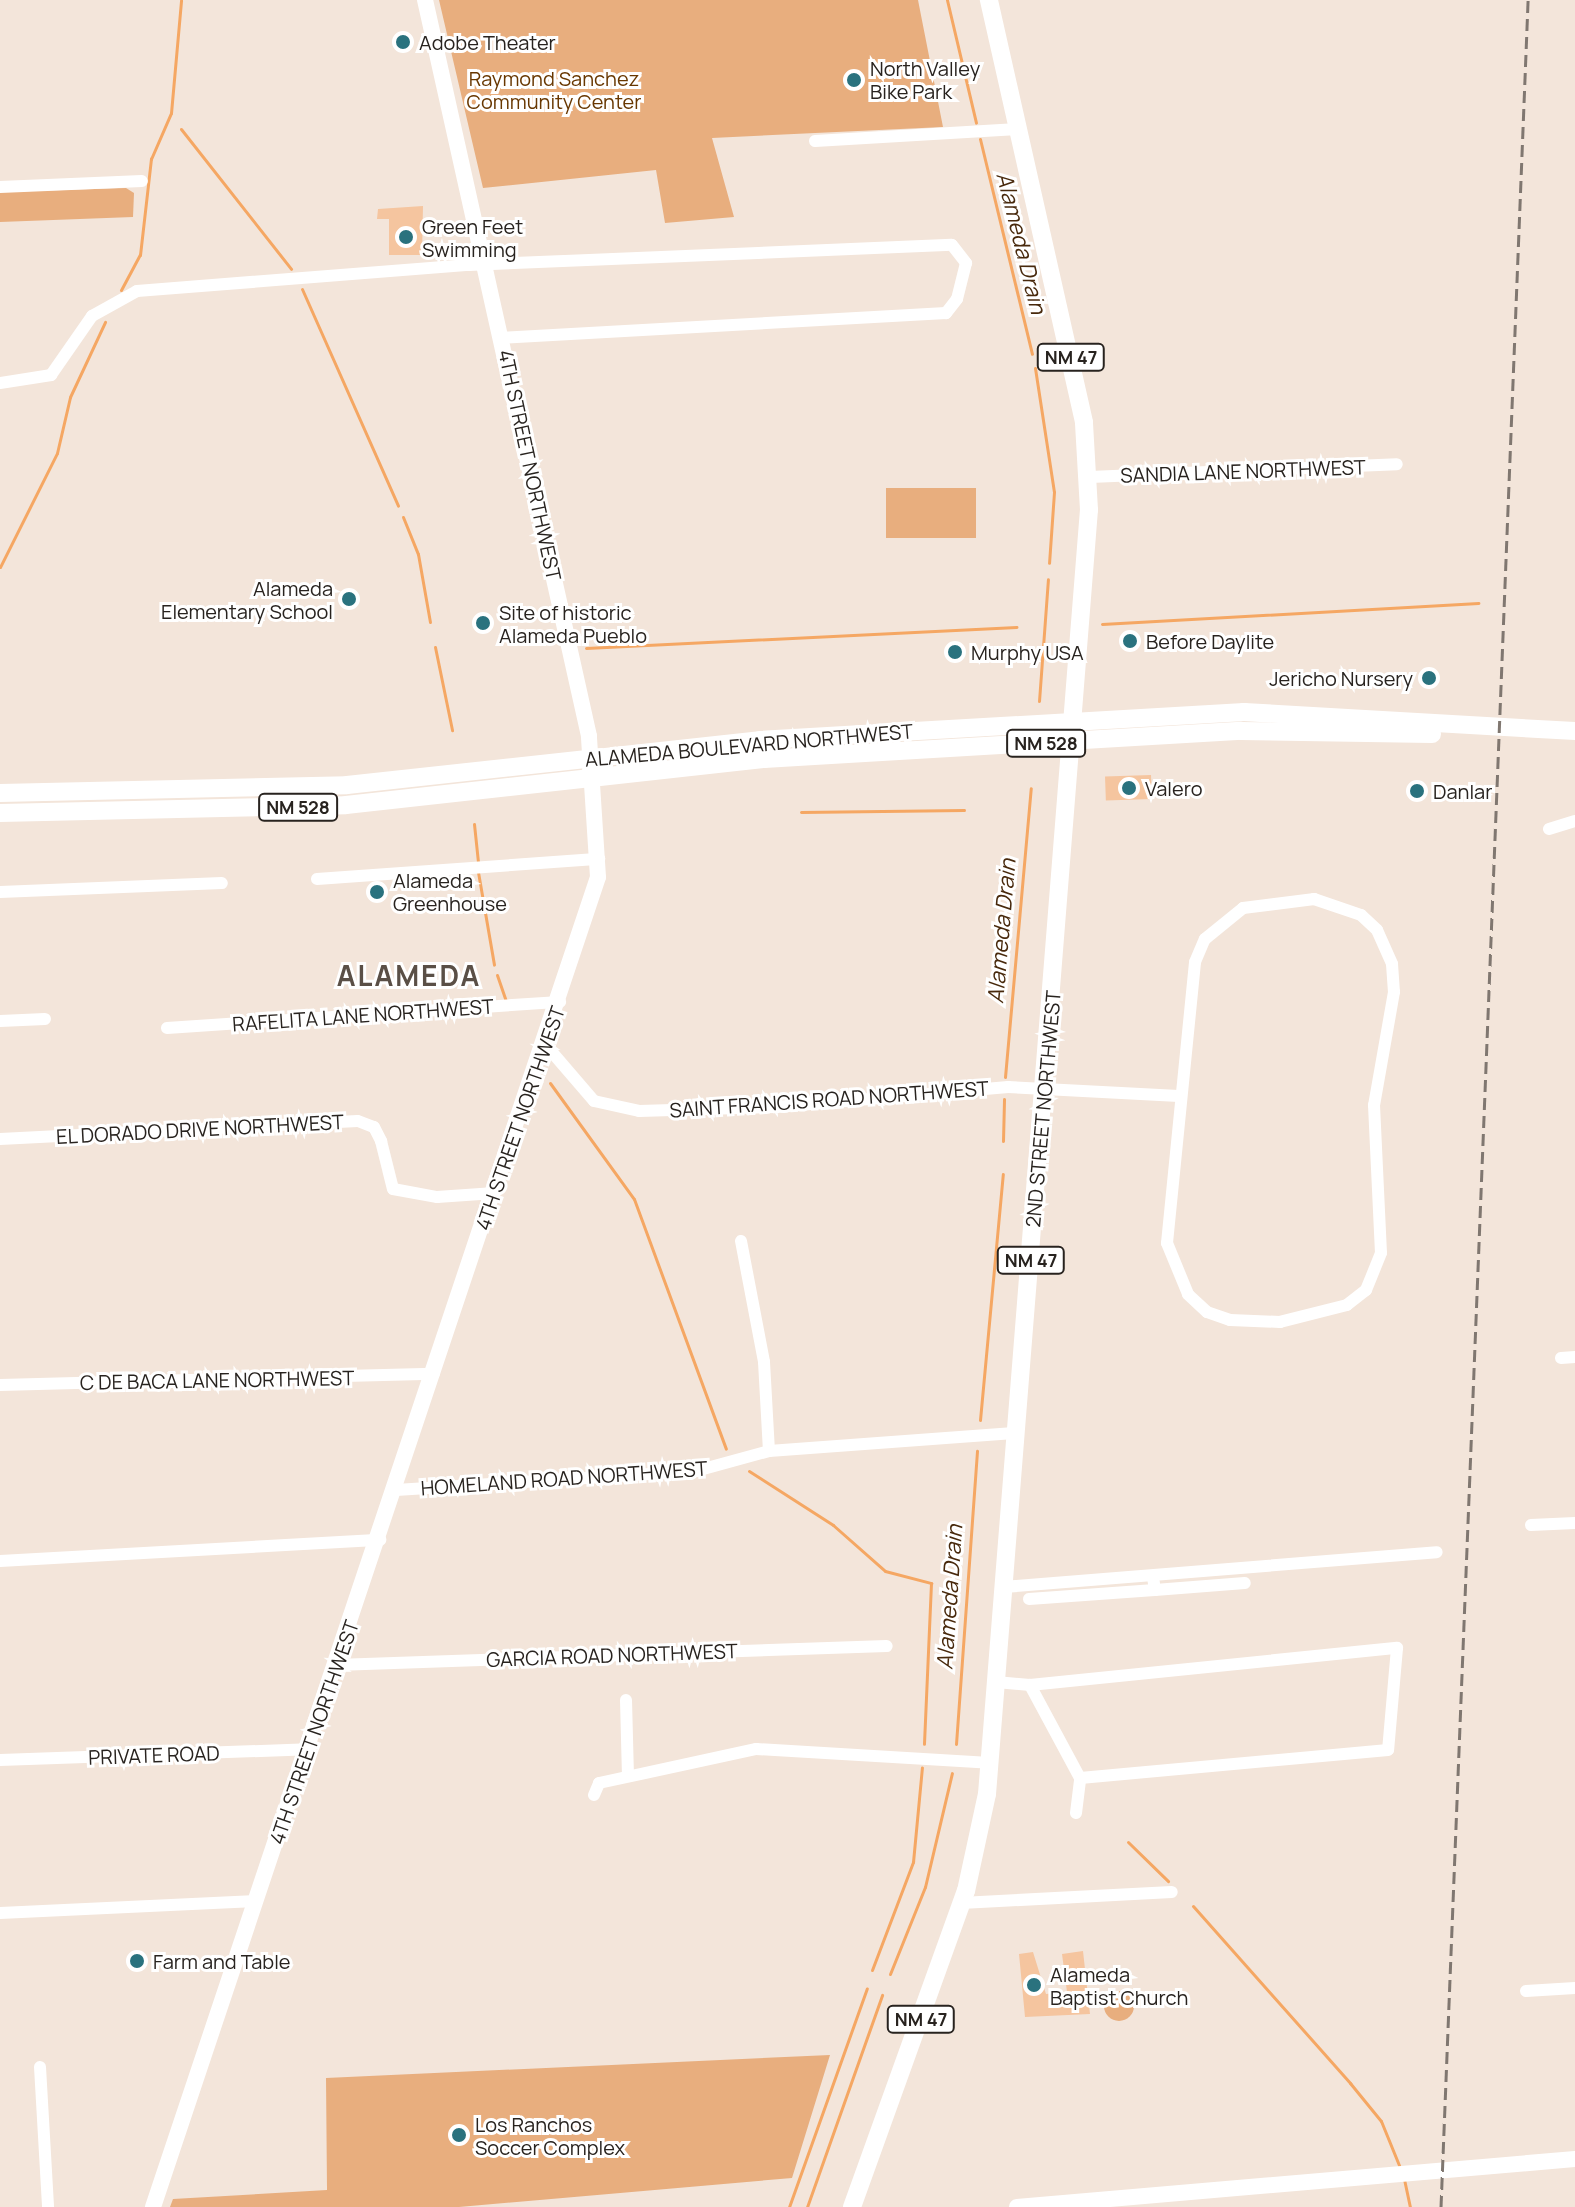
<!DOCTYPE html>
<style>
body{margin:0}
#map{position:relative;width:1575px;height:2207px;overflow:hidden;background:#f3e5da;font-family:Manrope,sans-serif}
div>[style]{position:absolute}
.green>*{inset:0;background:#e8ae7e;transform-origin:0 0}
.round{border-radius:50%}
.stream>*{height:3px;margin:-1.5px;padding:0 1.5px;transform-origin:1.5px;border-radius:1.5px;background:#f5a763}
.building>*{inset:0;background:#f5c59f;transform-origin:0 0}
.street>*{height:12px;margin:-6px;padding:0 6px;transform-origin:6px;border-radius:6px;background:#fff}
.secondary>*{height:16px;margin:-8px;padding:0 8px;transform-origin:8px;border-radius:8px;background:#fff}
.primary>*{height:18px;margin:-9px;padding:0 9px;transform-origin:9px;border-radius:9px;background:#fff}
.rail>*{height:3px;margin-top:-1.5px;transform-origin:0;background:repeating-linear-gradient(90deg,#807770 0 12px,transparent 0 18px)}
.dots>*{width:22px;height:22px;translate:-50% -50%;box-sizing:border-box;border:4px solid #fff;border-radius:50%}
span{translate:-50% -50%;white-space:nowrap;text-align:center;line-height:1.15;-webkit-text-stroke:6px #fff;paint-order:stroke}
.shield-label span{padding:2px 6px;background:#fff;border:2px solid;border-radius:6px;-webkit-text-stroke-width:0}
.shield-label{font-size:18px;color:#28231f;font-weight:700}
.poi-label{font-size:20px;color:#28231f}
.left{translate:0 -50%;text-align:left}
.right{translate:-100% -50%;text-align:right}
.park-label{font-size:20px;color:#683700}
.street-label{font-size:20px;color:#28231f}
.water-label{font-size:22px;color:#48290c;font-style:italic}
.district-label{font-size:28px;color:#5a4f46;font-weight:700;letter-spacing:2px}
</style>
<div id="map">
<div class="green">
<div style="clip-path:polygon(439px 0,918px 0,943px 127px,712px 138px,734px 217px,665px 223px,656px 170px,483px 188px)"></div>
<div style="clip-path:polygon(126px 188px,134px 193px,133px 217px,0 222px,0 192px)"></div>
<div style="left:976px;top:488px;width:50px;height:90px;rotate:90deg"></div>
<div class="round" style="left:1104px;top:1991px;width:30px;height:30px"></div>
<div style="clip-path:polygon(830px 2055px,792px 2178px,459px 2207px,170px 2207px,173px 2199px,327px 2190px,326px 2078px)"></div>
</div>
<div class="stream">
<div style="left:947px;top:0;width:126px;rotate:76.7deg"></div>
<div style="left:181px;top:129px;width:178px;rotate:51.8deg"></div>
<div style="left:980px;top:139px;width:221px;rotate:76.4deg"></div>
<div style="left:302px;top:289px;width:237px;rotate:66.1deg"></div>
<div style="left:121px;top:290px;width:40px;rotate:-62deg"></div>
<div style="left:140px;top:255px;width:97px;rotate:-83.5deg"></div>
<div style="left:151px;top:159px;width:50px;rotate:-66.5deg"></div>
<div style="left:171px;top:113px;width:113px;rotate:-84.9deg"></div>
<div style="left:1035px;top:368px;width:125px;rotate:81.3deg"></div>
<div style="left:1054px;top:492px;width:71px;rotate:94deg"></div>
<div style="left:403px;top:517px;width:40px;rotate:68deg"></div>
<div style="left:418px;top:554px;width:69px;rotate:80deg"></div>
<div style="left:0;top:567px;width:127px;rotate:-63.4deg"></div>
<div style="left:57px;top:453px;width:57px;rotate:-76.9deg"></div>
<div style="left:70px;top:397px;width:83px;rotate:-65deg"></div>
<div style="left:1102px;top:624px;width:377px;rotate:-3.2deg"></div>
<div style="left:435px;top:647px;width:85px;rotate:78.4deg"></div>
<div style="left:586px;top:648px;width:431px;rotate:-2.8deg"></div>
<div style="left:1039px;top:701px;width:122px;rotate:-85.8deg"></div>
<div style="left:801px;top:812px;width:163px;rotate:-0.7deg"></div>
<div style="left:474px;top:824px;width:38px;rotate:84deg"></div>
<div style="left:478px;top:872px;width:94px;rotate:80.2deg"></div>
<div style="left:497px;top:975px;width:28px;rotate:71deg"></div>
<div style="left:1005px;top:1077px;width:290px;rotate:-84.9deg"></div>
<div style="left:550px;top:1083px;width:143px;rotate:54.1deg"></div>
<div style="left:634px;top:1199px;width:266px;rotate:69.8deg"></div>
<div style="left:1003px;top:1141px;width:42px;rotate:-88.6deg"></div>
<div style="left:980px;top:1420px;width:247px;rotate:-84.7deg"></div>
<div style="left:749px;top:1471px;width:100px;rotate:32.7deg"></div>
<div style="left:833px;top:1525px;width:69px;rotate:41.5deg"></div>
<div style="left:885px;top:1571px;width:48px;rotate:14.6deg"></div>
<div style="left:931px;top:1583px;width:161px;rotate:92.5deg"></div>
<div style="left:956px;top:1744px;width:294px;rotate:-85.9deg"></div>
<div style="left:1128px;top:1842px;width:56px;rotate:44.3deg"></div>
<div style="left:1193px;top:1906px;width:237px;rotate:48.4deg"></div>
<div style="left:1350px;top:2083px;width:49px;rotate:50.8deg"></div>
<div style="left:1381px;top:2121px;width:48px;rotate:67.8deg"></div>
<div style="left:872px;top:1970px;width:116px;rotate:-69.2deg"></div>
<div style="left:913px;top:1862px;width:95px;rotate:-84.6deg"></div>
<div style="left:890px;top:1974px;width:94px;rotate:-68.1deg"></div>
<div style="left:925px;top:1887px;width:117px;rotate:-76.7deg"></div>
<div style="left:1404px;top:2179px;width:29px;rotate:78deg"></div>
<div style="left:789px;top:2207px;width:232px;rotate:-70.4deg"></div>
<div style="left:807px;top:2207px;width:225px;rotate:-70.5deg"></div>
</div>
<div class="building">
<div style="clip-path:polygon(423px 206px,422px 255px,389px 255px,389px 219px,377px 219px,378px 209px)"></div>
<div style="left:1151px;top:775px;width:24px;height:46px;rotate:88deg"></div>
<div style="clip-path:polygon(1083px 1951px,1090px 2014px,1025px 2017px,1019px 1954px,1033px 1952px,1046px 1994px,1067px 1992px,1062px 1954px)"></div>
</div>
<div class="street">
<div style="left:815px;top:141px;width:203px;rotate:-3.4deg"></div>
<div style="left:0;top:187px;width:142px;rotate:-2.4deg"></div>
<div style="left:0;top:383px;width:52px;rotate:-8.9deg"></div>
<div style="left:51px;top:375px;width:72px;rotate:-55.2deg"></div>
<div style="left:92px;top:316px;width:51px;rotate:-29.1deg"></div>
<div style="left:137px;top:291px;width:333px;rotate:-4.5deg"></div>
<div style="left:469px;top:265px;width:483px;rotate:-2.4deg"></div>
<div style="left:952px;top:245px;width:23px;rotate:52deg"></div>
<div style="left:966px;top:263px;width:37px;rotate:104deg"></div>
<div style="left:957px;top:299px;width:18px;rotate:128deg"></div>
<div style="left:946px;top:313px;width:445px;rotate:176.8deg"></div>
<div style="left:1090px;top:477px;width:307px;rotate:-2.4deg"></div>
<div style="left:1549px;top:829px;width:27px;rotate:-17deg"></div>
<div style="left:317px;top:879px;width:283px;rotate:-4.1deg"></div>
<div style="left:0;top:892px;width:222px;rotate:-2.3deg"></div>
<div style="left:1314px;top:899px;width:50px;rotate:18.8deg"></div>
<div style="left:1361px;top:915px;width:22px;rotate:43deg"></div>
<div style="left:1377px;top:930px;width:37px;rotate:66deg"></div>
<div style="left:1392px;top:964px;width:28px;rotate:86deg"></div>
<div style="left:1394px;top:992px;width:115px;rotate:100deg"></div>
<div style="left:1374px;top:1105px;width:148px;rotate:87.3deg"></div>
<div style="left:1381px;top:1253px;width:40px;rotate:112deg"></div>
<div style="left:1366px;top:1290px;width:24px;rotate:142deg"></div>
<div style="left:1347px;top:1305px;width:69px;rotate:165.8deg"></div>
<div style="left:1280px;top:1322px;width:50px;rotate:-177.7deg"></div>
<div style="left:1230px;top:1320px;width:24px;rotate:-161deg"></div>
<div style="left:1207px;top:1312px;width:26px;rotate:-137deg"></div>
<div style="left:1188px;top:1294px;width:55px;rotate:-112.4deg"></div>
<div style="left:1167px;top:1243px;width:282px;rotate:-84.3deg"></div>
<div style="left:1195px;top:962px;width:25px;rotate:-67deg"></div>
<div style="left:1205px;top:939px;width:49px;rotate:-39.2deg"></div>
<div style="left:1243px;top:908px;width:72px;rotate:-7.2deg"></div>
<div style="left:0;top:1021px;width:45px;rotate:-2.5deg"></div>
<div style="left:167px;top:1028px;width:394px;rotate:-3.8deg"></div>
<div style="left:545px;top:1044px;width:75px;rotate:49.3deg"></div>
<div style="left:594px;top:1101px;width:46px;rotate:12.5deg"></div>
<div style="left:639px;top:1111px;width:137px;rotate:-1.7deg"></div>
<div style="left:776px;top:1107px;width:233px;rotate:-4.9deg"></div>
<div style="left:1008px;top:1087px;width:171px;rotate:3deg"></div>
<div style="left:0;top:1139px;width:358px;rotate:-2.9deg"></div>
<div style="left:358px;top:1121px;width:17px;rotate:21deg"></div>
<div style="left:374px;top:1127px;width:16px;rotate:63deg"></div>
<div style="left:381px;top:1141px;width:49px;rotate:76deg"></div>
<div style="left:393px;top:1189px;width:45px;rotate:10.3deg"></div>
<div style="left:437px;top:1197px;width:58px;rotate:-3.9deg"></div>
<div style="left:741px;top:1241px;width:123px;rotate:79.2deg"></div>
<div style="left:764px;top:1362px;width:89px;rotate:86.8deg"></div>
<div style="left:1561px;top:1358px;width:14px;rotate:-4deg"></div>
<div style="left:0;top:1385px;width:434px;rotate:-1.5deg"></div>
<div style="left:396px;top:1490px;width:301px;rotate:-3.6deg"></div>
<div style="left:696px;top:1471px;width:76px;rotate:-15.3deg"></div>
<div style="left:769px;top:1451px;width:249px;rotate:-4.2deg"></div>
<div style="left:1531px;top:1525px;width:44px;rotate:-2.6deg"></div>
<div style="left:0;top:1561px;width:381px;rotate:-3.2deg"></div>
<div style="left:1004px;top:1587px;width:434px;rotate:-4.6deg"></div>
<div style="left:1155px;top:1590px;width:90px;rotate:-4.4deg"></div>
<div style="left:1029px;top:1599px;width:126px;rotate:-4.1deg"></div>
<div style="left:1155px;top:1590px;width:13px;rotate:-99deg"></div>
<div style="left:336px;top:1665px;width:551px;rotate:-1.97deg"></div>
<div style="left:996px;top:1682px;width:34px;rotate:5deg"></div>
<div style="left:1030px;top:1685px;width:369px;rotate:-5.8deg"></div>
<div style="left:1397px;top:1648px;width:102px;rotate:95deg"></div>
<div style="left:1388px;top:1750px;width:309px;rotate:174.8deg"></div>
<div style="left:1080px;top:1778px;width:106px;rotate:-118.3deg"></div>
<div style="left:626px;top:1700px;width:75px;rotate:88.5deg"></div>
<div style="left:0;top:1760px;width:308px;rotate:-2deg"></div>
<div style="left:594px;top:1795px;width:13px;rotate:-67deg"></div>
<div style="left:599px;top:1783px;width:161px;rotate:-12.2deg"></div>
<div style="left:756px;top:1749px;width:234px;rotate:3.4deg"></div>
<div style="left:1076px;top:1813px;width:35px;rotate:-83deg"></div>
<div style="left:961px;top:1903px;width:211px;rotate:-3deg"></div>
<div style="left:0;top:1913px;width:257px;rotate:-2.7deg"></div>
<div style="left:1526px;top:1991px;width:49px;rotate:-3.5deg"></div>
<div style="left:40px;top:2067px;width:140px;rotate:86.7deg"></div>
</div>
<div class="secondary">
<div style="left:153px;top:2207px;width:1402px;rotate:-71.5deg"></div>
<div style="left:598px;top:877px;width:141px;rotate:-93.7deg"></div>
<div style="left:589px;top:736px;width:754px;rotate:-102.56deg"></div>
<div style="left:1017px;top:2207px;width:560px;rotate:-4.92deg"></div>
</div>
<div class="primary">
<div style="left:0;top:793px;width:347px;rotate:-1.3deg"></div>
<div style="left:347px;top:785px;width:415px;rotate:-6.2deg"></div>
<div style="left:760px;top:740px;width:485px;rotate:-3.3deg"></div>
<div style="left:1244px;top:712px;width:332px;rotate:3.3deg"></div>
<div style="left:0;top:813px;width:346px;rotate:-1.3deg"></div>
<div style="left:346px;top:805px;width:421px;rotate:-6.3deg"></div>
<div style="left:764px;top:759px;width:478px;rotate:-3.4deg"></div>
<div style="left:1241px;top:731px;width:191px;rotate:0.9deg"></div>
<div style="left:852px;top:2207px;width:336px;rotate:-70.2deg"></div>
<div style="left:966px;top:1891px;width:99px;rotate:-77.8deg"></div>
<div style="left:987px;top:1794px;width:1288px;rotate:-85.46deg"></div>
<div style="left:1089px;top:510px;width:88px;rotate:-93.3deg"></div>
<div style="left:1084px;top:422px;width:433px;rotate:-102.7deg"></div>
</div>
<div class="rail">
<div style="left:1441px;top:2207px;width:2209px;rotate:-87.74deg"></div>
</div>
<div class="dots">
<div style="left:403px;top:42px;background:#2a727e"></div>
<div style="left:854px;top:80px;background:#2a727e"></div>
<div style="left:406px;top:237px;background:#2a727e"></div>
<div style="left:349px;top:599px;background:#2a727e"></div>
<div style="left:483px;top:623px;background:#2a727e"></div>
<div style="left:1130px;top:641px;background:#2a727e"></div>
<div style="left:955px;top:652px;background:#2a727e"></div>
<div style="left:1429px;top:678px;background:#2a727e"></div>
<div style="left:1129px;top:788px;background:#2a727e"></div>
<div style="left:1417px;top:791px;background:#2a727e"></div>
<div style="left:377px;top:892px;background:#2a727e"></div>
<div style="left:137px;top:1961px;background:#2a727e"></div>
<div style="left:1034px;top:1985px;background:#2a727e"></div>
<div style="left:459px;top:2135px;background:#2a727e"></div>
</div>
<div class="shield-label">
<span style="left:1071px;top:357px">NM 47</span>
<span style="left:1046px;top:743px">NM 528</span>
<span style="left:298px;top:807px">NM 528</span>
<span style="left:1031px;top:1260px">NM 47</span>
<span style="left:921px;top:2019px">NM 47</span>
</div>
<div class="poi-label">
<span class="left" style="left:419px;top:42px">Adobe Theater</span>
<span class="left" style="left:870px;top:80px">North Valley<br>Bike Park</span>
<span class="left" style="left:422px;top:238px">Green Feet<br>Swimming</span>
<span class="right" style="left:333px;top:600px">Alameda<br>Elementary School</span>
<span class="left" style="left:499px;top:624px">Site of historic<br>Alameda Pueblo</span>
<span class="left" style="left:1146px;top:641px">Before Daylite</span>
<span class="left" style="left:971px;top:652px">Murphy USA</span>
<span class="right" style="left:1413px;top:678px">Jericho Nursery</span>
<span class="left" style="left:1145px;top:788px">Valero</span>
<span class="left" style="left:1433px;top:791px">Danlar</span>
<span class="left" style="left:393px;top:892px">Alameda<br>Greenhouse</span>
<span class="left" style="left:153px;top:1961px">Farm and Table</span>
<span class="left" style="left:1050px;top:1986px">Alameda<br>Baptist Church</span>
<span class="left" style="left:475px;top:2136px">Los Ranchos<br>Soccer Complex</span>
</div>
<div class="park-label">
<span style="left:554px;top:90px">Raymond Sanchez<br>Community Center</span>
</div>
<div class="street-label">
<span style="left:530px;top:465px;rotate:78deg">4TH STREET NORTHWEST</span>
<span style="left:1243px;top:471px;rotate:-2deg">SANDIA LANE NORTHWEST</span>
<span style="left:749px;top:745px;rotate:-5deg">ALAMEDA BOULEVARD NORTHWEST</span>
<span style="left:363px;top:1015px;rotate:-4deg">RAFELITA LANE NORTHWEST</span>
<span style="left:829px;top:1099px;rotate:-4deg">SAINT FRANCIS ROAD NORTHWEST</span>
<span style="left:1043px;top:1109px;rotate:-85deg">2ND STREET NORTHWEST</span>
<span style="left:520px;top:1118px;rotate:-71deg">4TH STREET NORTHWEST</span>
<span style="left:200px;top:1129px;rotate:-3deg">EL DORADO DRIVE NORTHWEST</span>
<span style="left:217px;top:1380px;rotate:-1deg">C DE BACA LANE NORTHWEST</span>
<span style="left:564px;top:1478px;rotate:-4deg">HOMELAND ROAD NORTHWEST</span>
<span style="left:612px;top:1655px;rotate:-2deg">GARCIA ROAD NORTHWEST</span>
<span style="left:314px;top:1732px;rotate:-71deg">4TH STREET NORTHWEST</span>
<span style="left:154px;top:1755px;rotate:-2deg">PRIVATE ROAD</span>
</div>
<div class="water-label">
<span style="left:1021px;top:243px;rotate:76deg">Alameda Drain</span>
<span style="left:1002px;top:931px;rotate:-85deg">Alameda Drain</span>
<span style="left:950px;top:1597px;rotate:-86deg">Alameda Drain</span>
</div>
<div class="district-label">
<span style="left:409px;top:975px">ALAMEDA</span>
</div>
</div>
